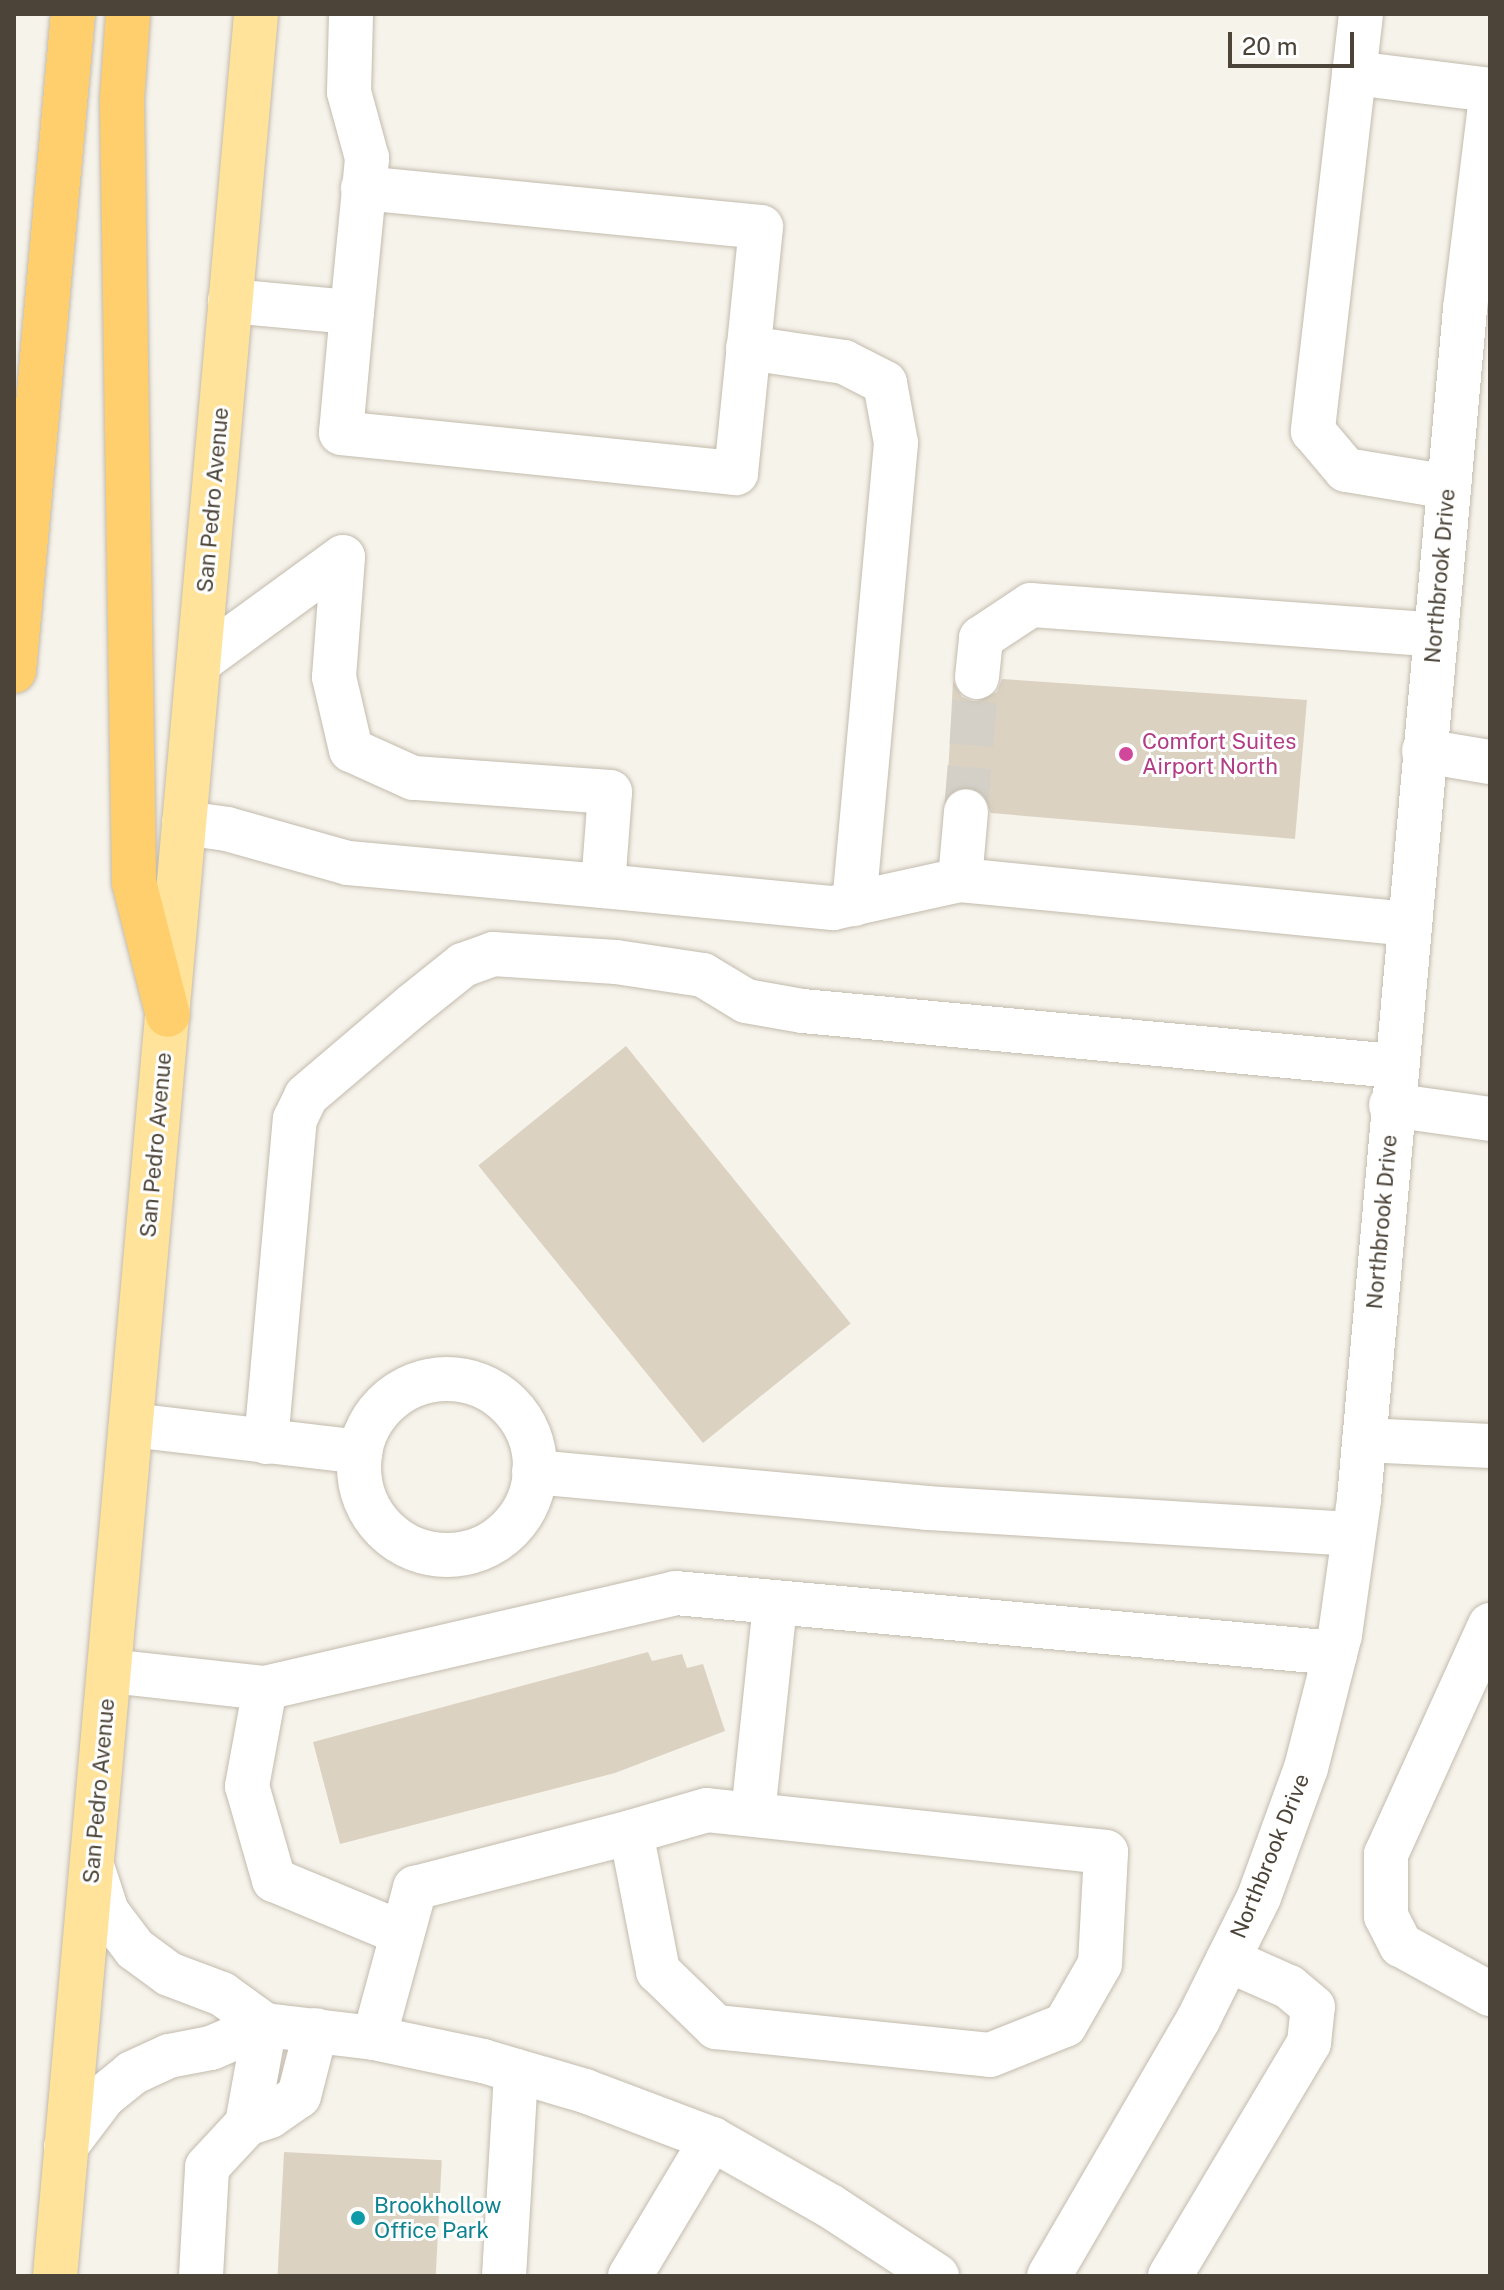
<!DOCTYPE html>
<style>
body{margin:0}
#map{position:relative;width:1504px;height:2290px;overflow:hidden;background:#f6f3eb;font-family:"Public Sans",sans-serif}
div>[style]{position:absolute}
.building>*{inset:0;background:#dcd2c2;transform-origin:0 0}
.minor-tunnel>*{height:44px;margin-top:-22px;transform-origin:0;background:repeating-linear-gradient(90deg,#d4d0c7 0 44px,transparent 0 66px)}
.roads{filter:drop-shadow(0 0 2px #c3bbad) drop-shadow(0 0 2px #c3bbad)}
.minor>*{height:44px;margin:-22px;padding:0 22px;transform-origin:22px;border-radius:22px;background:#fff}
.minor>.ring{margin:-22px;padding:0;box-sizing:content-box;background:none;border:44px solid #fff;border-radius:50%}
.major>*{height:44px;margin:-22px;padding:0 22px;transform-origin:22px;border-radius:22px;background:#ffe39b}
.highway>*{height:44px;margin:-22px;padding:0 22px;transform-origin:22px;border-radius:22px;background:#ffcf6d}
.dots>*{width:22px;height:22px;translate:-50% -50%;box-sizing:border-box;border:4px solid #fff;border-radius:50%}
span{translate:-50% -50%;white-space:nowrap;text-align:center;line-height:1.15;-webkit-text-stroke:6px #fff;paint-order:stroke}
.street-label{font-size:22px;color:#4c4438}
.hotel-label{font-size:22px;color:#b23c85}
.left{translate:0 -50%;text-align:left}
.culture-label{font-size:22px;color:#0d838f}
.frame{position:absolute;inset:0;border:16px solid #4c4438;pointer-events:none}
.scale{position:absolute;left:1228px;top:32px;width:126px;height:36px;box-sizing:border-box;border:4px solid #4c4438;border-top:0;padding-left:10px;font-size:24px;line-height:28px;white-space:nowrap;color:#4c4438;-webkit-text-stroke:6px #fff;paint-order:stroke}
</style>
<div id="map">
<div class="building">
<div style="clip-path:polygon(1002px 679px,1307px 700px,1295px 839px,991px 813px,980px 790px,967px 786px,947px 795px,953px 681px,962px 697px,975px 702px,997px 692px)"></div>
<div style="left:626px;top:1046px;width:357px;height:190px;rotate:51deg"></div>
<div style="clip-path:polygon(648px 1652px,652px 1661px,682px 1654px,687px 1668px,703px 1664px,725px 1731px,615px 1773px,340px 1844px,313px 1742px)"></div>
<div style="left:284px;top:2152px;width:158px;height:124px;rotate:3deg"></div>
</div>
<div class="minor-tunnel">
<div style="left:966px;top:811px;width:134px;rotate:-85.3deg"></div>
</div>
<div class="roads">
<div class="minor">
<div style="left:1361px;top:14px;width:420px;rotate:96.6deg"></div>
<div style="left:1313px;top:431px;width:51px;rotate:49.8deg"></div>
<div style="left:1346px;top:470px;width:104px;rotate:9.4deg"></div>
<div style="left:1354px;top:73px;width:137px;rotate:7.1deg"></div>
<div style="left:230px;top:301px;width:122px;rotate:5.2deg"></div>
<div style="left:352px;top:312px;width:155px;rotate:-84.4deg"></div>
<div style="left:367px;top:158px;width:68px;rotate:-105.3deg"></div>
<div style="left:349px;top:92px;width:78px;rotate:-88.5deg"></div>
<div style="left:352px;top:312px;width:121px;rotate:95.2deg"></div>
<div style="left:341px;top:433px;width:397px;rotate:5.8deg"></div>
<div style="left:736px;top:473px;width:247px;rotate:-84.2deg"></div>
<div style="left:761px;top:227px;width:400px;rotate:-174.4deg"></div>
<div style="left:748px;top:348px;width:97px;rotate:8.3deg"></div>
<div style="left:844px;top:362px;width:46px;rotate:27.1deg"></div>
<div style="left:885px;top:383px;width:61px;rotate:79.6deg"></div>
<div style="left:896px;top:443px;width:463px;rotate:95.2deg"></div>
<div style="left:977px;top:677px;width:39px;rotate:-84deg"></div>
<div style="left:981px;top:638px;width:60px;rotate:-33.4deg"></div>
<div style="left:1031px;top:605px;width:405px;rotate:4.2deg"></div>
<div style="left:1424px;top:751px;width:67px;rotate:9.5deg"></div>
<div style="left:184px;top:823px;width:43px;rotate:7.9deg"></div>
<div style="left:227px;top:829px;width:126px;rotate:15.7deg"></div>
<div style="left:348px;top:863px;width:256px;rotate:5.2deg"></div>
<div style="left:603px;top:886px;width:94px;rotate:-85.7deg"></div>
<div style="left:610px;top:792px;width:197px;rotate:-175.9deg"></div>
<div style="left:413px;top:778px;width:68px;rotate:-155.7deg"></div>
<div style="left:351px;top:750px;width:75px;rotate:-103.1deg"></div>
<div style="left:334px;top:677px;width:120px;rotate:-85.7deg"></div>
<div style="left:343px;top:557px;width:178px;rotate:143.9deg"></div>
<div style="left:960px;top:880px;width:69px;rotate:-85deg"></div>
<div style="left:603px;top:886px;width:231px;rotate:5.5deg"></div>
<div style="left:833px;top:908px;width:130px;rotate:-12.4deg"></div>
<div style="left:960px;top:880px;width:450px;rotate:5.6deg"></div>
<div style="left:1391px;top:1105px;width:100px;rotate:8deg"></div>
<div class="ring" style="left:359px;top:1379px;width:132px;height:132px"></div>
<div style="left:131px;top:1425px;width:231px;rotate:6.7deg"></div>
<div style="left:1364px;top:1440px;width:126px;rotate:2.7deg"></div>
<div style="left:266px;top:1442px;width:324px;rotate:-84.9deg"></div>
<div style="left:295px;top:1119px;width:25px;rotate:-64deg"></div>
<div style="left:306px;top:1096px;width:140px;rotate:-40.4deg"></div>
<div style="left:413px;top:1005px;width:64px;rotate:-38.7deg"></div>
<div style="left:463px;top:965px;width:32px;rotate:-20deg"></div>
<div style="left:493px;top:954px;width:123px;rotate:3.7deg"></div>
<div style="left:616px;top:962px;width:88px;rotate:8.5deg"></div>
<div style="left:703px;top:975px;width:50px;rotate:31.2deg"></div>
<div style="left:746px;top:1001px;width:58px;rotate:10deg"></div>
<div style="left:803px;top:1011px;width:594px;rotate:5.32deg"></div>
<div style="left:534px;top:1472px;width:395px;rotate:5.2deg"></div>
<div style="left:927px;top:1508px;width:427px;rotate:3.5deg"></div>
<div style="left:1490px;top:1625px;width:252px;rotate:114.4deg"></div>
<div style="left:1386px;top:1854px;width:62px;rotate:90deg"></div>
<div style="left:1386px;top:1916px;width:33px;rotate:63deg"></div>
<div style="left:1401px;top:1945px;width:102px;rotate:28.8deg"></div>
<div style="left:110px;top:1671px;width:156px;rotate:6.3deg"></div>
<div style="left:265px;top:1688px;width:421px;rotate:-13deg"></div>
<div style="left:675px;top:1593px;width:663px;rotate:5.19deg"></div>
<div style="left:265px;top:1688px;width:100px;rotate:100.4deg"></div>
<div style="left:247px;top:1786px;width:98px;rotate:74deg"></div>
<div style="left:274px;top:1880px;width:135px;rotate:22.6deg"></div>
<div style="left:753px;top:1814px;width:212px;rotate:-84deg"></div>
<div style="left:92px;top:1866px;width:48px;rotate:71.9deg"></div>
<div style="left:107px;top:1912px;width:46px;rotate:52.9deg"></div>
<div style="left:135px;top:1949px;width:42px;rotate:36.3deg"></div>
<div style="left:169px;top:1974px;width:57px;rotate:20.7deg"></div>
<div style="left:222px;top:1994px;width:53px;rotate:35.8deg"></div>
<div style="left:374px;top:2038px;width:156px;rotate:-74.7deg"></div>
<div style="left:415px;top:1888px;width:223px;rotate:-14.5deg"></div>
<div style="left:631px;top:1832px;width:142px;rotate:79deg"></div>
<div style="left:658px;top:1971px;width:81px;rotate:44deg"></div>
<div style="left:716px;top:2027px;width:275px;rotate:5.8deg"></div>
<div style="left:990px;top:2055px;width:81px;rotate:-21.8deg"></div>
<div style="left:1065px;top:2025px;width:70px;rotate:-60.2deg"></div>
<div style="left:1100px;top:1964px;width:112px;rotate:-86.9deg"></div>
<div style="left:1106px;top:1852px;width:401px;rotate:-174deg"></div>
<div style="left:707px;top:1810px;width:79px;rotate:163.9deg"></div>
<div style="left:247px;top:2124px;width:101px;rotate:-79.7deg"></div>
<div style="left:66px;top:2146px;width:63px;rotate:-52.8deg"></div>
<div style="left:104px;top:2096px;width:36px;rotate:-39deg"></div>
<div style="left:132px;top:2073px;width:41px;rotate:-24.7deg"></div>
<div style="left:169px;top:2056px;width:43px;rotate:-10.8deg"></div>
<div style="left:211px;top:2048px;width:59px;rotate:-23.1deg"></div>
<div style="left:265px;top:2025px;width:110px;rotate:6.8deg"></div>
<div style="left:374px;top:2038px;width:111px;rotate:11.9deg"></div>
<div style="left:483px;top:2061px;width:106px;rotate:16.4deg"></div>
<div style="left:585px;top:2091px;width:136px;rotate:20.7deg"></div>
<div style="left:712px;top:2139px;width:136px;rotate:29.6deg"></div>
<div style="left:830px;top:2206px;width:128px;rotate:33.2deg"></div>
<div style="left:201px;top:2276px;width:109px;rotate:-86.8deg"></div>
<div style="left:207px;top:2167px;width:59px;rotate:-47.1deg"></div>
<div style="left:247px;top:2124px;width:24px;rotate:-19deg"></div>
<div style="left:270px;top:2116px;width:35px;rotate:-35deg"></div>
<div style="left:299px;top:2096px;width:68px;rotate:-75.6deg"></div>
<div style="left:504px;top:2276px;width:205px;rotate:-86.6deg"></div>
<div style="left:630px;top:2276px;width:160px;rotate:-59.1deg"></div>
<div style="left:1049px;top:2276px;width:296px;rotate:-59.8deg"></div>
<div style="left:1198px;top:2020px;width:137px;rotate:-63.6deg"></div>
<div style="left:1259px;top:1897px;width:137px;rotate:-70deg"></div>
<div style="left:1306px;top:1768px;width:137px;rotate:-75.7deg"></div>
<div style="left:1340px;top:1635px;width:137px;rotate:-82deg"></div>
<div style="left:1359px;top:1499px;width:1195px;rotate:-84.91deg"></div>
<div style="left:1465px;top:309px;width:207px;rotate:-83deg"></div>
<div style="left:1170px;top:2276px;width:271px;rotate:-59.2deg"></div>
<div style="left:1309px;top:2043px;width:36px;rotate:-84deg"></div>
<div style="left:1313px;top:2007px;width:31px;rotate:-140deg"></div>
<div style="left:1289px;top:1987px;width:67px;rotate:-156.1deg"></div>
</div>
<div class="major">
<div style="left:55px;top:2276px;width:2271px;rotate:-84.92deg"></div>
</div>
<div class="highway">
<div style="left:128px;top:14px;width:85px;rotate:94deg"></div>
<div style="left:122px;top:99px;width:783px;rotate:89.12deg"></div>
<div style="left:134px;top:882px;width:137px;rotate:75.7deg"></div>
<div style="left:14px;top:671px;width:660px;rotate:-84.87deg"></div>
</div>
</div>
<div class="dots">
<div style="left:1126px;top:754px;background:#d1479c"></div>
<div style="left:358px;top:2218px;background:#0f9aa8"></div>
</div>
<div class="street-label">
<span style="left:213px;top:500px;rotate:-85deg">San Pedro Avenue</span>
<span style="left:1440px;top:576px;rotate:-85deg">Northbrook Drive</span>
<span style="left:156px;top:1145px;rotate:-85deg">San Pedro Avenue</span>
<span style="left:1382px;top:1222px;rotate:-85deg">Northbrook Drive</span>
<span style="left:99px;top:1791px;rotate:-85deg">San Pedro Avenue</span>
<span style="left:1270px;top:1856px;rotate:-68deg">Northbrook Drive</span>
</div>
<div class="hotel-label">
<span class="left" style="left:1142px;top:754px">Comfort Suites<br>Airport North</span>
</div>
<div class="culture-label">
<span class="left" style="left:374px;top:2218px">Brookhollow<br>Office Park</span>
</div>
<div class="frame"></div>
<div class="scale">20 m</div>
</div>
